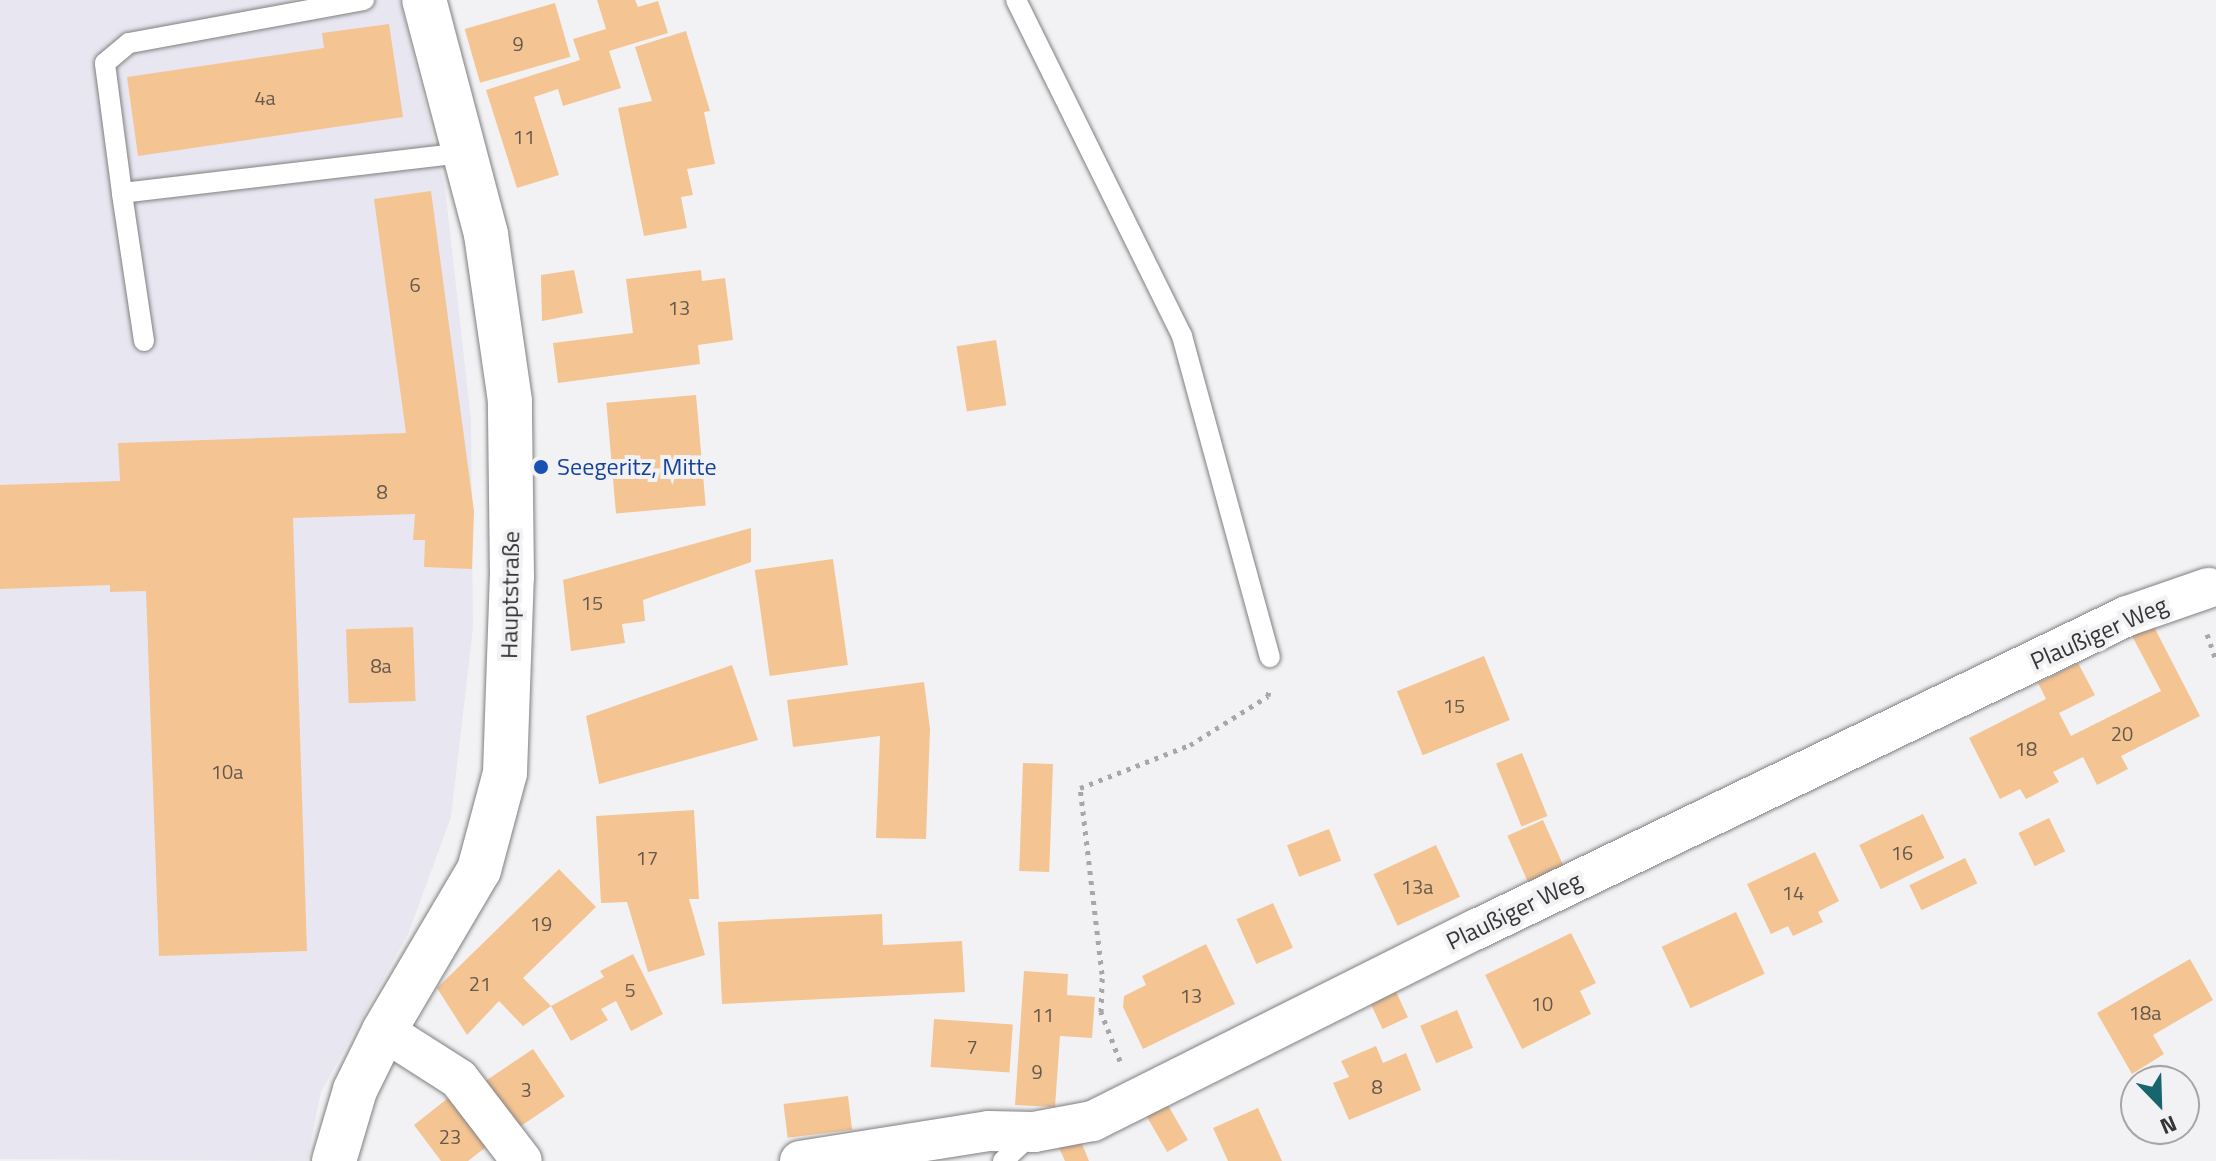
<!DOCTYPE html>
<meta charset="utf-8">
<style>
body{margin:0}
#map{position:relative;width:2216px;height:1161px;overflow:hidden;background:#f2f2f4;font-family:"Titillium Web",sans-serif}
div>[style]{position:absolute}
.built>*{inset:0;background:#e8e7f1}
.building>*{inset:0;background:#f4c493;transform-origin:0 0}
.path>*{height:5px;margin-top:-2.5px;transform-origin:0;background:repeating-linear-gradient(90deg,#a7a7a9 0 4px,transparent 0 10px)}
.roads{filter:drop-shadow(0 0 2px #808082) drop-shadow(0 0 2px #808082)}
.lane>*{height:20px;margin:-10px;padding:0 10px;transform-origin:10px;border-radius:10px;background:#fff}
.street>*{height:40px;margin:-20px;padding:0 20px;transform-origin:20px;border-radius:20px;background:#fff}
.secondary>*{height:44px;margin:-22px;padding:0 22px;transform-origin:22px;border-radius:22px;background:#fff}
.dots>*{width:22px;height:22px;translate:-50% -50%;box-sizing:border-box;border:4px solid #f2f2f4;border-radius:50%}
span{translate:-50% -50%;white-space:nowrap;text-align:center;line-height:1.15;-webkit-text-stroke:8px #f2f2f4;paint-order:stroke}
.number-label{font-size:20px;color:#65594d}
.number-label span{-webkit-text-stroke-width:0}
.transit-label{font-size:24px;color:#164399}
.left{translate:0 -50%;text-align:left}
.street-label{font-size:24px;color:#353536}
.north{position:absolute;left:2120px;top:1065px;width:80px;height:80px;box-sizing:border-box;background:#f2f2f4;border:2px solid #a6a6a8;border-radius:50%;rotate:157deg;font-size:22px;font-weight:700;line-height:32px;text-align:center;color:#353536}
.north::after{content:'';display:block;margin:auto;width:28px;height:36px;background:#18656d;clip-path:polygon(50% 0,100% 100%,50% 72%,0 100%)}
</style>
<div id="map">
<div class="built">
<div style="clip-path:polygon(0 0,400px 0,445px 187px,471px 420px,473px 628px,451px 817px,409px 932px,321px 1092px,307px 1161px,0 1159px)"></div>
</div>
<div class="building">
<div style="clip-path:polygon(597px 0,635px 0,638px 7px,658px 1px,668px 33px,609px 51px,621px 88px,563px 106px,558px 89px,534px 97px,559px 175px,517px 188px,486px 90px,580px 60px,573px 39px,606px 29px)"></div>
<div style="left:555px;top:3px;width:56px;height:94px;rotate:74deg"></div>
<div style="clip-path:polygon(389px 24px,403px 117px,138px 156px,127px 77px,324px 48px,322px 33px)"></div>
<div style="clip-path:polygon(686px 31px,710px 111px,704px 112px,715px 164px,687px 169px,693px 195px,681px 197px,687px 228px,644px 236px,618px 108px,652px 101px,635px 47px)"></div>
<div style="clip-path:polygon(431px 191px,474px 511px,472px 569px,424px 567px,425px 540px,413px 540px,415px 514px,293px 518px,307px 951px,159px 956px,146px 591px,110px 592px,110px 585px,0 589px,0 485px,120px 481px,118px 443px,406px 433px,374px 199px)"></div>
<div style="clip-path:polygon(574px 270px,583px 313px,542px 321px,541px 275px)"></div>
<div style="clip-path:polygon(701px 270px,702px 281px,725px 278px,733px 340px,698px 345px,700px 364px,558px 383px,553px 343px,633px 333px,626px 279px)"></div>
<div style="left:996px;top:340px;width:66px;height:40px;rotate:81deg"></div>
<div style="left:696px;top:395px;width:111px;height:90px;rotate:85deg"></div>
<div style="clip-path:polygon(751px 528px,751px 562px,643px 600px,645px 621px,622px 624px,625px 643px,571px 651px,563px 580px)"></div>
<div style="left:833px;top:559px;width:107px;height:79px;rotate:82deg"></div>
<div style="clip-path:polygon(2152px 623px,2200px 716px,2121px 756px,2128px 769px,2097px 785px,2083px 757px,2053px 772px,2059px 782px,2026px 799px,2020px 789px,2000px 799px,1969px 738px,2046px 699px,2038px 683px,2078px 663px,2095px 695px,2059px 713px,2071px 736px,2161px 691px,2131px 634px)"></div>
<div style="left:413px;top:627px;width:74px;height:67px;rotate:88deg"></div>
<div style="left:1484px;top:656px;width:69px;height:94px;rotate:68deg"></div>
<div style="clip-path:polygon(732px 665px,758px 740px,599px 784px,586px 716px)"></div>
<div style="clip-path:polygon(924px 682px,930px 729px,926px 839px,876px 838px,880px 736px,793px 747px,787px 700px)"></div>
<div style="left:1522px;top:753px;width:68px;height:28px;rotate:68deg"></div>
<div style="left:1023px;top:763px;width:30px;height:108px;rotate:2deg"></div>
<div style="clip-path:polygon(694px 810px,699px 899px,689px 899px,705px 955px,648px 972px,627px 902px,601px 903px,596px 816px)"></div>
<div style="left:1923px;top:814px;width:49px;height:71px;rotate:64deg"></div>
<div style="left:2049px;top:818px;width:37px;height:34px;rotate:64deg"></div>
<div style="left:1543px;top:820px;width:51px;height:39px;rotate:66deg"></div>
<div style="left:1329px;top:829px;width:34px;height:45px;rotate:69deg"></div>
<div style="left:1436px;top:845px;width:57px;height:69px;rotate:65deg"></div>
<div style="clip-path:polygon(1815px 852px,1839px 901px,1818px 912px,1823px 922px,1793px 936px,1788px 926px,1771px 934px,1747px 884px)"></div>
<div style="left:1965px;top:858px;width:28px;height:62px;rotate:64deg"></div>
<div style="clip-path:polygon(559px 869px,596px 907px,523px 978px,551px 1006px,523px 1026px,499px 1001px,467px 1035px,437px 988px)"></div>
<div style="left:1273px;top:903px;width:49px;height:40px;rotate:66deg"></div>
<div style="left:1736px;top:912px;width:68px;height:82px;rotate:65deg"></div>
<div style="clip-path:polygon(882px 914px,883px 945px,962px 941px,965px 992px,722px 1004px,718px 922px)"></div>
<div style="clip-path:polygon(1571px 933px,1596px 983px,1580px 991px,1591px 1014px,1522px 1049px,1485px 975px)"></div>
<div style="clip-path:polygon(1206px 944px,1235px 1004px,1143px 1049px,1123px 1007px,1124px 996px,1146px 985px,1142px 976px)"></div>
<div style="clip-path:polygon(633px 954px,663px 1014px,631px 1031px,616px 1001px,601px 1009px,608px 1020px,571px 1041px,551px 1006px,604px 977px,600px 971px)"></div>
<div style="clip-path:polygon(2190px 959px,2213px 1000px,2153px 1035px,2164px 1054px,2132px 1074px,2097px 1013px)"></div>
<div style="clip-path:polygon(1024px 971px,1068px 974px,1067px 995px,1095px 997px,1092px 1038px,1060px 1036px,1055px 1107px,1015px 1105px)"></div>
<div style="left:1391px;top:981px;width:40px;height:28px;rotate:65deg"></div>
<div style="left:1457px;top:1010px;width:41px;height:40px;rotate:67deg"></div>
<div style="left:934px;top:1019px;width:79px;height:48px;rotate:4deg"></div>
<div style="clip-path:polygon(1376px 1046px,1383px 1063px,1406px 1053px,1421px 1090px,1349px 1120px,1333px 1083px,1349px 1077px,1341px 1061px)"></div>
<div style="left:533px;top:1049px;width:57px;height:57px;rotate:56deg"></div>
<div style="left:1162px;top:1095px;width:52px;height:24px;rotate:60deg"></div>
<div style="left:848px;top:1096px;width:34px;height:65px;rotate:83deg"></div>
<div style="clip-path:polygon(448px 1098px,486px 1147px,468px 1161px,441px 1161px,414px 1125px)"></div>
<div style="clip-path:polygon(1258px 1108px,1282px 1161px,1228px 1161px,1213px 1128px)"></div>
<div style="clip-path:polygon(1080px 1139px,1089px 1161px,1065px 1161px,1059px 1148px)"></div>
</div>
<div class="path">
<div style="left:2207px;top:634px;width:28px;rotate:71deg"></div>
<div style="left:1120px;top:1061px;width:53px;rotate:-111.2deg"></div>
<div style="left:1101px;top:1012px;width:38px;rotate:-88deg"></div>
<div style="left:1102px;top:974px;width:187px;rotate:-96.7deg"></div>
<div style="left:1080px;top:788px;width:118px;rotate:-21.4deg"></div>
<div style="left:1190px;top:745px;width:92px;rotate:-32.1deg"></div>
<div style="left:1268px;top:696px;width:6px;rotate:-81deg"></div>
</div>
<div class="roads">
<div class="lane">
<div style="left:1016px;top:0;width:375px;rotate:63.7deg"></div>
<div style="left:1182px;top:336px;width:333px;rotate:74.7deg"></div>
<div style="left:122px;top:193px;width:131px;rotate:-97.5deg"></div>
<div style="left:105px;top:63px;width:31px;rotate:-40deg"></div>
<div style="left:129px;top:43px;width:239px;rotate:-10.4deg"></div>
<div style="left:144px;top:341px;width:150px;rotate:-98.5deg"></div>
<div style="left:122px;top:193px;width:345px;rotate:-6.7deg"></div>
<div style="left:1003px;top:1161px;width:42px;rotate:-43.1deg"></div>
</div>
<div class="street">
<div style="left:384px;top:1031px;width:89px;rotate:32.6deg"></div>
<div style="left:459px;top:1079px;width:103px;rotate:52.5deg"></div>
<div style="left:800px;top:1161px;width:191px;rotate:-9deg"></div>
<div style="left:989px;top:1131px;width:45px;rotate:1.3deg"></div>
<div style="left:1034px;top:1132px;width:60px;rotate:-10.6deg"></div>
<div style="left:1093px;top:1121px;width:429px;rotate:-26.6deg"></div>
<div style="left:1477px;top:929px;width:721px;rotate:-25.71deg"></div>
<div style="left:2127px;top:616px;width:86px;rotate:-19.1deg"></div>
</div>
<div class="secondary">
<div style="left:334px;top:1161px;width:74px;rotate:-73.5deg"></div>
<div style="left:355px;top:1090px;width:66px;rotate:-63.8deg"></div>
<div style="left:384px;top:1031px;width:187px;rotate:-59.5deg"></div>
<div style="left:479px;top:870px;width:100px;rotate:-75deg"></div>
<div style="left:505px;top:773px;width:196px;rotate:-88deg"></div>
<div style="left:512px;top:577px;width:176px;rotate:-90.7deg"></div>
<div style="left:510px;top:401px;width:169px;rotate:-98.2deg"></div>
<div style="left:486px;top:234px;width:242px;rotate:-104.8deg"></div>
</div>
</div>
<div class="dots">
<div style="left:541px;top:467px;background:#1a4fb4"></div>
</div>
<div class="number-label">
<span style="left:518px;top:43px">9</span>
<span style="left:265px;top:97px">4a</span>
<span style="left:524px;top:136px">11</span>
<span style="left:415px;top:284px">6</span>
<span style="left:679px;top:307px">13</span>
<span style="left:382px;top:491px">8</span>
<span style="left:592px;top:602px">15</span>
<span style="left:381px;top:665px">8a</span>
<span style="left:1454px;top:705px">15</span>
<span style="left:2122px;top:733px">20</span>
<span style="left:2026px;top:748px">18</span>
<span style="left:227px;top:771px">10a</span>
<span style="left:1902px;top:852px">16</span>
<span style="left:647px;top:857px">17</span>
<span style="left:1417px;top:886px">13a</span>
<span style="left:1793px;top:892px">14</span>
<span style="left:541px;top:923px">19</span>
<span style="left:480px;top:983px">21</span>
<span style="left:630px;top:989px">5</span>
<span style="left:1191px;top:995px">13</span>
<span style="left:1542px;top:1003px">10</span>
<span style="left:2145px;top:1012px">18a</span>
<span style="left:1043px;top:1014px">11</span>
<span style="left:972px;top:1046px">7</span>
<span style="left:1037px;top:1071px">9</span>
<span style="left:1377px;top:1086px">8</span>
<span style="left:526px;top:1089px">3</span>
<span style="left:450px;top:1136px">23</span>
</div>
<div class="transit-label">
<span class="left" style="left:557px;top:467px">Seegeritz, Mitte</span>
</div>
<div class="street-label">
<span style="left:510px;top:595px;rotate:-89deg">Hauptstraße</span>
<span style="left:2099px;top:633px;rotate:-24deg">Plaußiger Weg</span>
<span style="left:1514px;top:911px;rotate:-26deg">Plaußiger Weg</span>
</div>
<div class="north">N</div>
</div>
